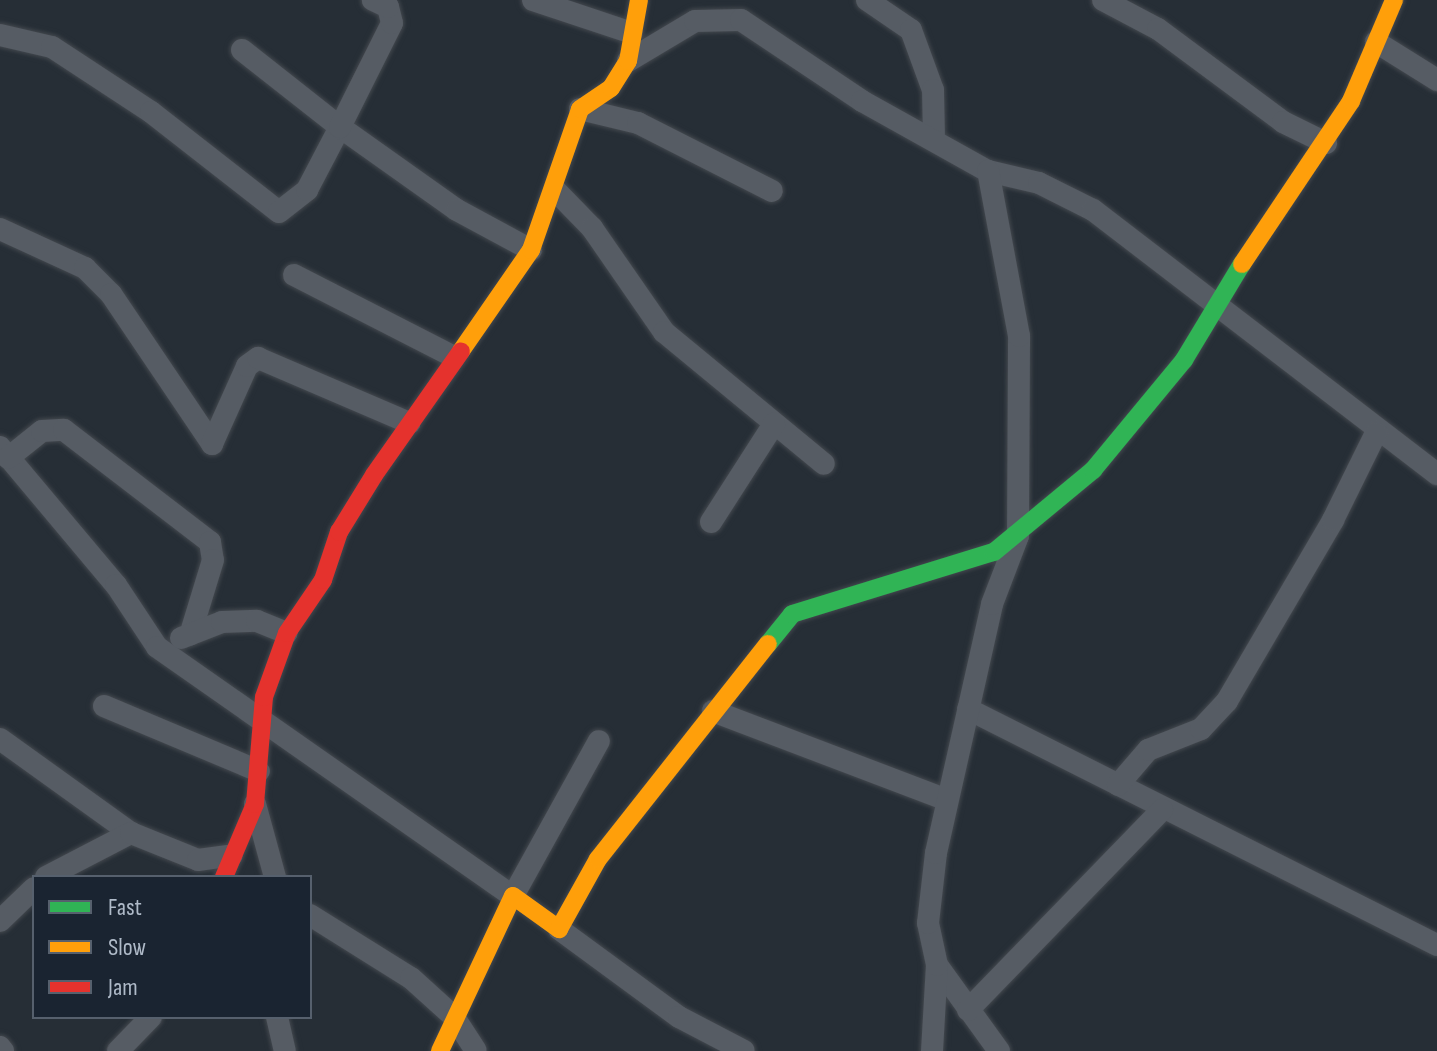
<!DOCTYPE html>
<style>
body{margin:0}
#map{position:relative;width:1437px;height:1051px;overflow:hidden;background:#262e36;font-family:"Sofia Sans Condensed",sans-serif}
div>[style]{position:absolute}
.roads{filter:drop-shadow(0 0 2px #43484e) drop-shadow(0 0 2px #43484e)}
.street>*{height:22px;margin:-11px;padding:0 11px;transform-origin:11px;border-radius:11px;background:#565c64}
.fast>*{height:18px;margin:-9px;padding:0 9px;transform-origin:9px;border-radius:9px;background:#30b455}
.slow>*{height:18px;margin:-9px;padding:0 9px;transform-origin:9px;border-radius:9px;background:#ff9f0a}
.jam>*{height:18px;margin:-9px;padding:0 9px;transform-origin:9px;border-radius:9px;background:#e5322d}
span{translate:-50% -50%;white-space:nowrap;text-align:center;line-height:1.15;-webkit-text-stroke:6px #1a2431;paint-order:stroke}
.legend{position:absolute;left:32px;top:875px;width:280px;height:144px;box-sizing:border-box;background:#1a2431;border:2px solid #56606d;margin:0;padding:10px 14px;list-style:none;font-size:24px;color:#afbac8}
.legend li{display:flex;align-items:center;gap:16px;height:40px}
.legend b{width:40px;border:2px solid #56606d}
</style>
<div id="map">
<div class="roads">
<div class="street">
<div style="left:533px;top:0;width:104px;rotate:18.4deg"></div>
<div style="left:867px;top:0;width:53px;rotate:34.3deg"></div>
<div style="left:911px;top:30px;width:64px;rotate:69.9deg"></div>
<div style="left:933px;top:90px;width:49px;rotate:88.8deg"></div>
<div style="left:1103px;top:0;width:62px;rotate:27.8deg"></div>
<div style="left:1158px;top:29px;width:156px;rotate:36.6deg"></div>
<div style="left:1283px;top:122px;width:48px;rotate:26deg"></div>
<div style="left:0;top:35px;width:53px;rotate:13deg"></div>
<div style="left:52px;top:47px;width:118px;rotate:33.3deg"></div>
<div style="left:151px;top:112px;width:162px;rotate:38deg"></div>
<div style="left:279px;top:212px;width:36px;rotate:-38deg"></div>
<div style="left:307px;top:190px;width:71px;rotate:-62.4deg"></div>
<div style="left:340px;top:127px;width:143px;rotate:35.4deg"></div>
<div style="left:457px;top:210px;width:84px;rotate:28.4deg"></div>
<div style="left:1376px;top:42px;width:72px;rotate:31.9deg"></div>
<div style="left:242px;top:50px;width:125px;rotate:38.2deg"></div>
<div style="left:340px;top:127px;width:116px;rotate:-63.4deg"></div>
<div style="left:392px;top:23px;width:16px;rotate:-104deg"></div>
<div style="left:388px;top:7px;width:17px;rotate:-155deg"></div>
<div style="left:628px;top:61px;width:78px;rotate:-30.8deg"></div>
<div style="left:695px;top:21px;width:46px;rotate:-1.2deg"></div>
<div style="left:741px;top:20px;width:146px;rotate:33.8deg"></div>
<div style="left:862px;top:101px;width:144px;rotate:29.1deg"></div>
<div style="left:988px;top:171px;width:52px;rotate:13.2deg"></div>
<div style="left:1039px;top:183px;width:60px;rotate:26.6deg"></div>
<div style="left:1093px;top:210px;width:434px;rotate:37.5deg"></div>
<div style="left:580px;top:109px;width:60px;rotate:13.6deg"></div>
<div style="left:638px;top:123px;width:150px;rotate:26.9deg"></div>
<div style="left:556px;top:191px;width:52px;rotate:45.8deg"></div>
<div style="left:592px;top:228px;width:126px;rotate:55.3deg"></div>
<div style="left:664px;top:332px;width:207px;rotate:39.5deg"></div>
<div style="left:0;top:229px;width:94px;rotate:24.6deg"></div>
<div style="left:85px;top:268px;width:37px;rotate:45deg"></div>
<div style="left:111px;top:294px;width:181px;rotate:56deg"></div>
<div style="left:212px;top:444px;width:85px;rotate:-65.8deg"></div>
<div style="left:247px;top:366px;width:14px;rotate:-36deg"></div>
<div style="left:258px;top:358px;width:165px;rotate:23.2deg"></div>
<div style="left:294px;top:275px;width:180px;rotate:27.1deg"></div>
<div style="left:0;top:447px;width:180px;rotate:50deg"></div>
<div style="left:116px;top:585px;width:74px;rotate:56.5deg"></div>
<div style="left:157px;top:647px;width:434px;rotate:35deg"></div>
<div style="left:513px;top:896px;width:177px;rotate:-61deg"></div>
<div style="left:8px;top:458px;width:43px;rotate:-38.5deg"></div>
<div style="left:42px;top:431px;width:22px;rotate:-3deg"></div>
<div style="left:64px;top:430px;width:184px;rotate:37.5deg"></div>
<div style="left:210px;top:542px;width:18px;rotate:81deg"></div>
<div style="left:213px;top:560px;width:78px;rotate:107deg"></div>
<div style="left:711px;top:522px;width:117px;rotate:-57.3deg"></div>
<div style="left:181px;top:638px;width:44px;rotate:-21.3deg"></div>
<div style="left:222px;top:622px;width:35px;rotate:-2deg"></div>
<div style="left:257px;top:621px;width:32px;rotate:22deg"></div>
<div style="left:104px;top:706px;width:168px;rotate:22.8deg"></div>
<div style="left:968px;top:709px;width:525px;rotate:26.71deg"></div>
<div style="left:713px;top:711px;width:250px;rotate:20.8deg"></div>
<div style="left:0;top:739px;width:161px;rotate:35.7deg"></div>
<div style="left:1118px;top:785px;width:46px;rotate:-49.4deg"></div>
<div style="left:1148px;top:750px;width:57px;rotate:-21.6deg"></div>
<div style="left:1201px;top:729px;width:38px;rotate:-47deg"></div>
<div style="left:1227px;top:701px;width:210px;rotate:-59.6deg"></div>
<div style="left:1333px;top:520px;width:97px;rotate:-63.7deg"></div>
<div style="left:255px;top:804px;width:76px;rotate:74.7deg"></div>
<div style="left:46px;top:877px;width:96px;rotate:-27.4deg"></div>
<div style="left:131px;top:833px;width:72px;rotate:21.9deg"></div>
<div style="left:198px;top:860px;width:34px;rotate:-8deg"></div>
<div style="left:310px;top:915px;width:119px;rotate:32deg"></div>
<div style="left:411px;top:978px;width:58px;rotate:42.2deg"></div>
<div style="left:454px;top:1017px;width:40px;rotate:57.1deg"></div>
<div style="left:0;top:921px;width:47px;rotate:-44.1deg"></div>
<div style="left:559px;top:929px;width:149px;rotate:36.3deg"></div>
<div style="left:679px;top:1017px;width:73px;rotate:27.6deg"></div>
<div style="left:937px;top:965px;width:106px;rotate:54.2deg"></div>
<div style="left:968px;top:1010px;width:279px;rotate:-45.9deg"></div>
<div style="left:277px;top:1017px;width:35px;rotate:77deg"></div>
<div style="left:0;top:1047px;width:5px;rotate:53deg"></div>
<div style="left:118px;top:1051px;width:47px;rotate:-45.9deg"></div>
<div style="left:932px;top:1051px;width:86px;rotate:-86.7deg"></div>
<div style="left:937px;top:965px;width:43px;rotate:-102.1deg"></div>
<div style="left:928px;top:923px;width:70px;rotate:-83.5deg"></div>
<div style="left:936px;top:853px;width:255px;rotate:-77.3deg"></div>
<div style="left:992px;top:604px;width:73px;rotate:-69.1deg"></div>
<div style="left:1018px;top:536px;width:200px;rotate:-89.7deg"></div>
<div style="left:1019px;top:336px;width:168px;rotate:-100.6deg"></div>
</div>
<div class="fast">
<div style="left:768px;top:644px;width:38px;rotate:-51deg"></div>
<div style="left:792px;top:614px;width:211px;rotate:-17.1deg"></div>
<div style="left:994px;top:552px;width:129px;rotate:-39.6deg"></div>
<div style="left:1093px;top:470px;width:143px;rotate:-50.4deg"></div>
<div style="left:1184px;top:360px;width:112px;rotate:-58.9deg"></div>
</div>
<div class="slow">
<div style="left:1242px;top:264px;width:196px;rotate:-56.2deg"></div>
<div style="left:1351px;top:101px;width:110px;rotate:-66.9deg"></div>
<div style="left:461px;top:351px;width:123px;rotate:-55.3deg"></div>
<div style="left:531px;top:250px;width:149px;rotate:-70.8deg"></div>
<div style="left:580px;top:109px;width:37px;rotate:-34deg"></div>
<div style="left:611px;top:88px;width:32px;rotate:-58deg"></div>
<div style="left:628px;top:61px;width:62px;rotate:-79.8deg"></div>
<div style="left:440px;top:1051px;width:171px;rotate:-64.8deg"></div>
<div style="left:513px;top:896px;width:57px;rotate:35.7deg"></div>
<div style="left:559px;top:929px;width:80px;rotate:-60.9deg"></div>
<div style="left:598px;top:859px;width:274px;rotate:-51.7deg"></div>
</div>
<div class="jam">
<div style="left:224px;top:877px;width:79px;rotate:-67deg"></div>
<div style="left:255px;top:804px;width:107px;rotate:-85.2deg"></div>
<div style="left:264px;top:697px;width:68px;rotate:-70.2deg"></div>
<div style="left:287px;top:633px;width:64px;rotate:-55.8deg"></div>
<div style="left:323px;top:580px;width:51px;rotate:-71.6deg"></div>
<div style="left:339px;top:532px;width:67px;rotate:-58.4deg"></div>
<div style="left:374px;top:475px;width:151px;rotate:-54.9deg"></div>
</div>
</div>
<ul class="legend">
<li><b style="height:10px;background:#30b455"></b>Fast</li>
<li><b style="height:10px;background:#ff9f0a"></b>Slow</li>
<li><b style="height:10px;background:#e5322d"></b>Jam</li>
</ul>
</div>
